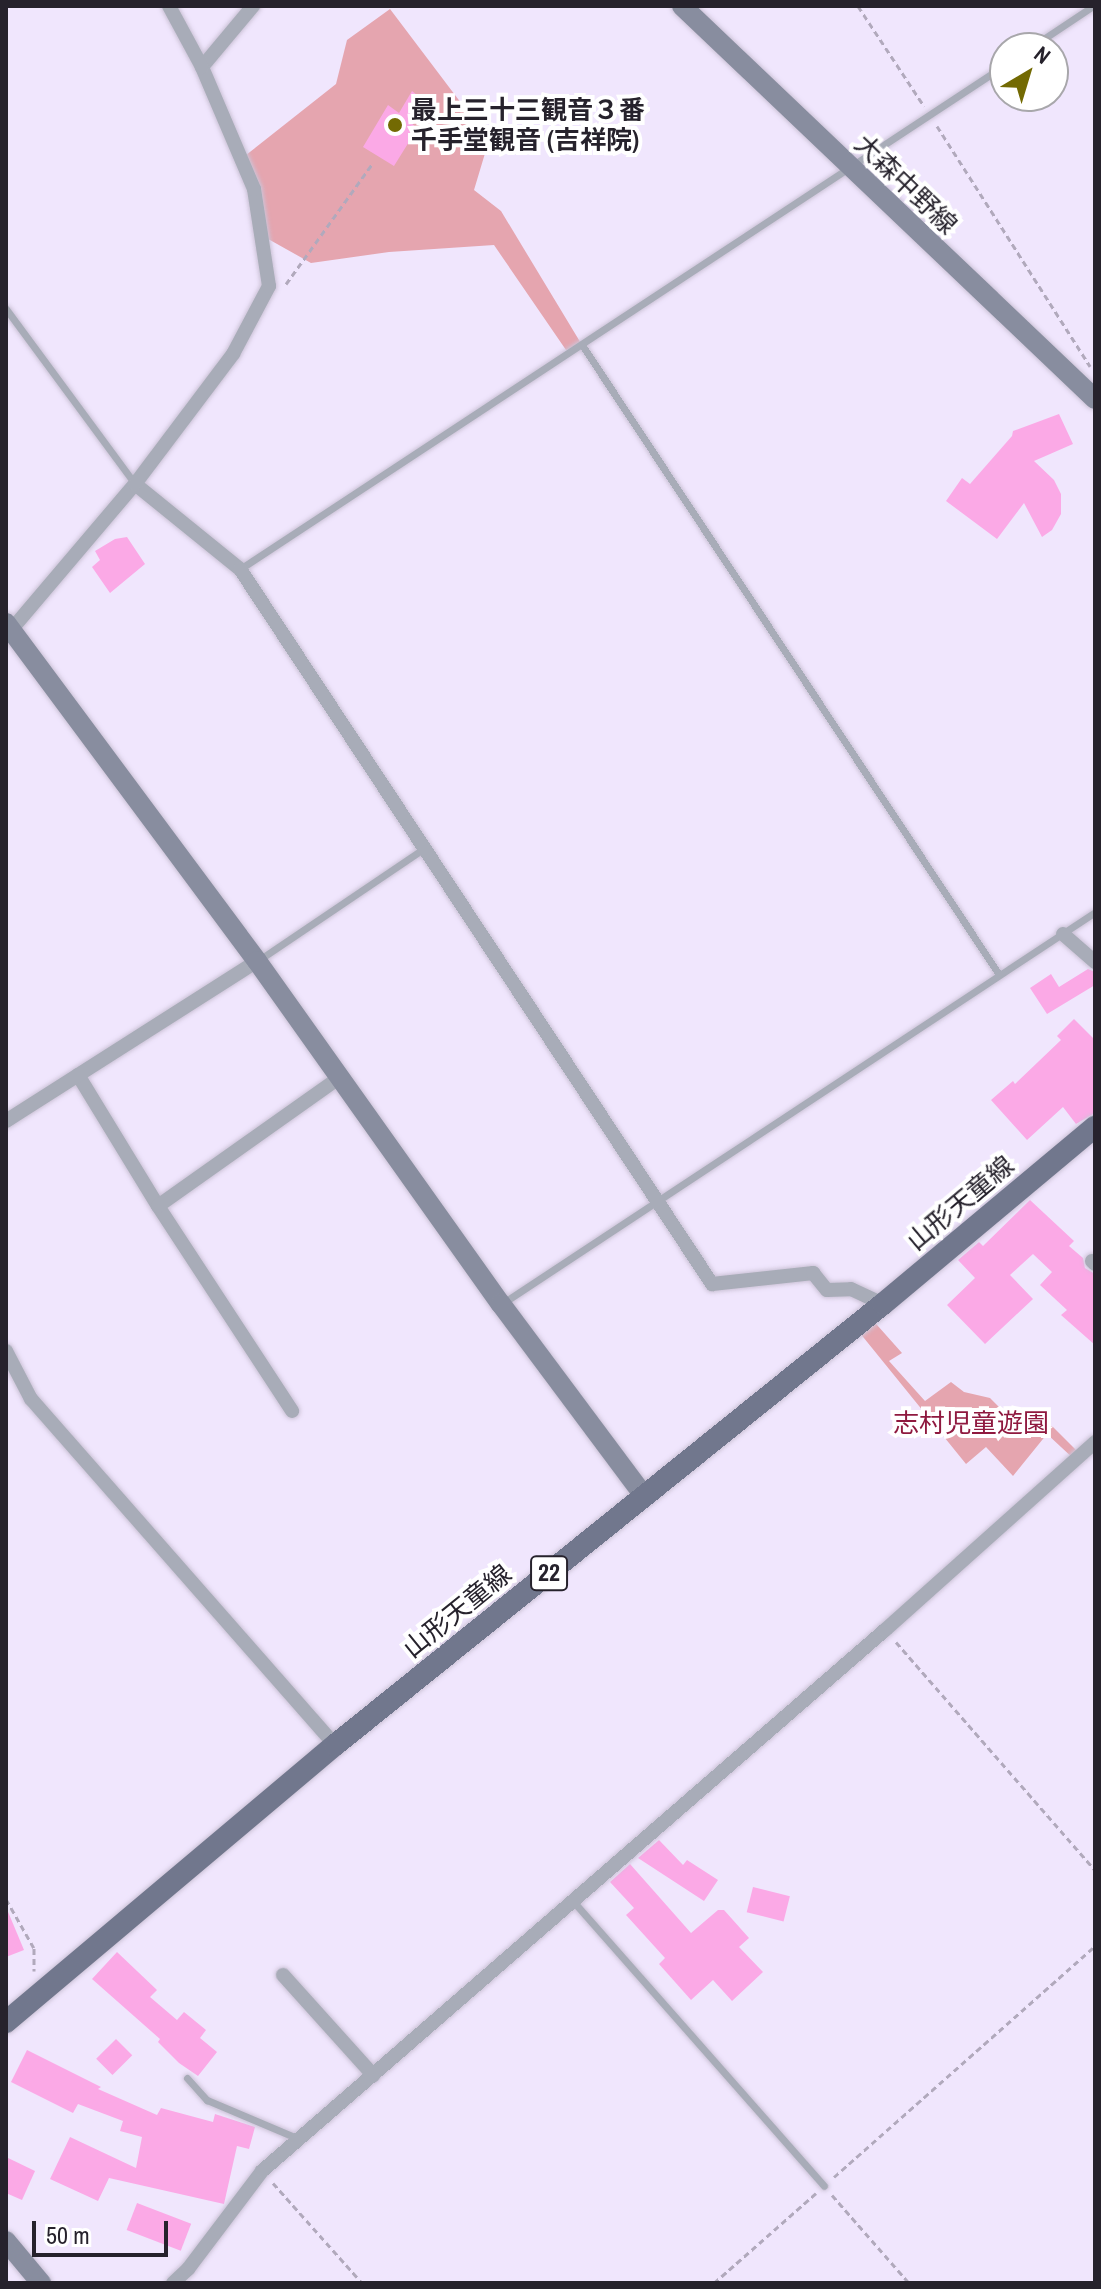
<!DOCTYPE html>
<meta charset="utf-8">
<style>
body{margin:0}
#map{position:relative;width:1101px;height:2289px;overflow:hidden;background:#f0e6fd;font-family:"Archivo Narrow","Noto Sans JP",sans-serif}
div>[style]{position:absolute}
.green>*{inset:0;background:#e5a5af}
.building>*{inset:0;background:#fba9e6;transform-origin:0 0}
.path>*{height:3px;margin-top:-1.5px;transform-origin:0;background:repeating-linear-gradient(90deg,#b1a9bc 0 6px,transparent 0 10px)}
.roads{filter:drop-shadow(0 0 2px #ccc3d7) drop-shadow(0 0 2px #ccc3d7)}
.lane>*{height:7px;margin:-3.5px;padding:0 3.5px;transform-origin:3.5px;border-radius:3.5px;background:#a8acb8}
.street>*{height:14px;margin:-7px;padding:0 7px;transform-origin:7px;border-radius:7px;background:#a8acb8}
.secondary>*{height:20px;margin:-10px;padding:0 10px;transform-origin:10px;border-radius:10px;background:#888d9f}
.primary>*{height:22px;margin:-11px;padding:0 11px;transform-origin:11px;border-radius:11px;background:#71778d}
.dots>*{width:22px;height:22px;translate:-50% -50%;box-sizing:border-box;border:4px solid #fff;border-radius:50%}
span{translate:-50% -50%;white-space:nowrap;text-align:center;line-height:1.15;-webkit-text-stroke:8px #fff;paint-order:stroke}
.shield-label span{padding:2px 6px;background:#fff;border:2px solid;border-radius:6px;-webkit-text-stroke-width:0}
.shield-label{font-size:24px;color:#26222c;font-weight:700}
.poi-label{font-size:26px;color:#26222c;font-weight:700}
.left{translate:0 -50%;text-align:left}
.street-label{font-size:26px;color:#26222c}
.park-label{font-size:26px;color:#8f193f}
.frame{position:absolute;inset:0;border:8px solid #26222c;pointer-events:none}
.north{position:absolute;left:989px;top:32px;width:80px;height:80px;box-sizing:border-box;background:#fff;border:2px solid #a8a7ab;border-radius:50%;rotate:38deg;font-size:22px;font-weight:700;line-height:32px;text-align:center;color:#26222c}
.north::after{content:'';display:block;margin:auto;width:28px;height:36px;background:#736a03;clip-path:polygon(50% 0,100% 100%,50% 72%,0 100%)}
.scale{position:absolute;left:32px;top:2221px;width:136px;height:36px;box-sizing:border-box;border:4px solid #26222c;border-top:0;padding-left:10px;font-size:24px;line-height:28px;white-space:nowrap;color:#26222c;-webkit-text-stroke:6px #fff;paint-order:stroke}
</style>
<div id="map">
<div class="green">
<div style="clip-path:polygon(390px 9px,489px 140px,474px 190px,501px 211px,582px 345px,566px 350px,494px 245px,389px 252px,311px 263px,261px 235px,241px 159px,336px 84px,347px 40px)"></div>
<div style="clip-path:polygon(869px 1316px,902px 1353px,889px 1361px,925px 1401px,951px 1382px,964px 1392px,990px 1398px,1001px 1409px,1053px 1427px,1081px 1455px,1075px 1460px,1047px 1434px,1013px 1476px,986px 1447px,966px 1464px,855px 1327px)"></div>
</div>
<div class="building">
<div style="clip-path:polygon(412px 91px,427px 103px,410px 121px,417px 129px,394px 166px,363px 147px,388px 105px,399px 113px)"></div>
<div style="clip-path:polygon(1059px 414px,1073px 444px,1034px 461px,1054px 480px,1061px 494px,1061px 514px,1052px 530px,1042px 537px,1024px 503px,997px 539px,946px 501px,962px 478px,970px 484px,1012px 436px,1013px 431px)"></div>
<div style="clip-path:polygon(127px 537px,145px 564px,110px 593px,92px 567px,100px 560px,95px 551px,115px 539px)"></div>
<div style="clip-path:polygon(1088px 969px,1095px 972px,1095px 985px,1047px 1014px,1030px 988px,1051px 974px,1059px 987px)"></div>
<div style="clip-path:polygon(1074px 1019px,1095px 1040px,1095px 1113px,1076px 1124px,1063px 1107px,1027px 1140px,991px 1100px,1013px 1081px,1015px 1084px,1061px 1040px,1057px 1036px)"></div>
<div style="clip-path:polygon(1030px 1200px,1074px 1241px,1069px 1246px,1083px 1258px,1085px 1268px,1095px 1274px,1095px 1345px,1061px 1315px,1067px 1310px,1040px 1285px,1052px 1272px,1033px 1254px,1010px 1275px,1033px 1299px,985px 1344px,947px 1305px,975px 1278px,958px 1260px,979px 1242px,983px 1246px)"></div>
<div style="clip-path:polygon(659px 1840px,683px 1865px,687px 1860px,718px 1880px,704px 1901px,638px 1858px)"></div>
<div style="clip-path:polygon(630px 1864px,691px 1933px,718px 1910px,724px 1910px,749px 1938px,739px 1947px,763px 1972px,732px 2001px,713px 1980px,691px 2000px,659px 1964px,665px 1958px,626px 1915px,634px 1908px,610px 1882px)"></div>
<div style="left:753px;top:1887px;width:38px;height:26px;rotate:14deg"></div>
<div style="clip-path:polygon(6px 1907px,24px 1950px,6px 1957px)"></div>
<div style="clip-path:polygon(117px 1952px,157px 1990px,150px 1997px,177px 2020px,184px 2012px,206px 2030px,200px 2038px,217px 2052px,198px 2076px,179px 2063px,158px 2042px,160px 2039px,92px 1979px)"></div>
<div style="left:116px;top:2039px;width:23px;height:28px;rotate:45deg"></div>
<div style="clip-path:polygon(27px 2050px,101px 2087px,98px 2089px,157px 2115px,161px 2108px,213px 2122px,215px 2114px,255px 2127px,249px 2149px,237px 2146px,224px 2204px,109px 2178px,98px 2201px,50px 2179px,70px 2137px,136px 2168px,142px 2137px,120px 2131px,123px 2121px,78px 2104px,73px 2113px,11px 2082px)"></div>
<div style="clip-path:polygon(6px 2157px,35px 2171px,22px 2200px,6px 2193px)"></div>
<div style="left:137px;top:2203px;width:58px;height:29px;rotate:21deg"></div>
</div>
<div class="path">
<div style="left:858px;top:6px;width:120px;rotate:56.6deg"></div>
<div style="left:937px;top:126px;width:285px;rotate:57.5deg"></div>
<div style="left:286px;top:284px;width:149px;rotate:-54.3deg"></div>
<div style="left:896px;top:1642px;width:303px;rotate:48.9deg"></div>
<div style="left:6px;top:1899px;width:56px;rotate:60.3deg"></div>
<div style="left:34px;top:1948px;width:23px;rotate:90deg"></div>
<div style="left:834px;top:2177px;width:349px;rotate:-41.5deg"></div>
<div style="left:273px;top:2183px;width:134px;rotate:48.3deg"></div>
<div style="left:832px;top:2195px;width:117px;rotate:48.8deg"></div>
<div style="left:714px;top:2283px;width:136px;rotate:-41.4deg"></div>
</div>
<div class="roads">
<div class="lane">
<div style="left:1030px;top:48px;width:76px;rotate:-33.7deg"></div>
<div style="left:6px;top:309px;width:217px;rotate:53.6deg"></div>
<div style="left:582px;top:345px;width:753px;rotate:56.48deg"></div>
<div style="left:240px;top:569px;width:916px;rotate:-33.38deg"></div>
<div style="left:259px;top:960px;width:198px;rotate:-34.1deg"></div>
<div style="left:503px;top:1303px;width:709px;rotate:-33.44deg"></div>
<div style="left:572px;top:1900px;width:381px;rotate:48.6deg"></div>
<div style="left:187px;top:2078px;width:30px;rotate:48deg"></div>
<div style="left:207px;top:2100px;width:100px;rotate:23deg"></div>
</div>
<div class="street">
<div style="left:202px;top:67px;width:80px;rotate:-50.1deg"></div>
<div style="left:135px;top:484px;width:135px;rotate:39deg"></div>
<div style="left:240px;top:569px;width:857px;rotate:56.57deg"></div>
<div style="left:712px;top:1284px;width:102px;rotate:-6.2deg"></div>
<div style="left:813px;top:1273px;width:22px;rotate:51deg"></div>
<div style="left:827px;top:1290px;width:24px;rotate:-2deg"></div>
<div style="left:851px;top:1289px;width:35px;rotate:25deg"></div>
<div style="left:6px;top:636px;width:199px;rotate:-49.7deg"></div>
<div style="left:135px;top:484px;width:163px;rotate:-53deg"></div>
<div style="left:233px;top:354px;width:77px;rotate:-62.1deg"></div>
<div style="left:269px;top:286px;width:98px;rotate:-98.8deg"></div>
<div style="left:254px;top:189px;width:133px;rotate:-113.1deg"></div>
<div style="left:202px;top:67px;width:69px;rotate:-118.4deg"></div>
<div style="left:1063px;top:934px;width:43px;rotate:41.2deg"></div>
<div style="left:78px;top:1075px;width:153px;rotate:58.6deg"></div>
<div style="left:158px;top:1206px;width:245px;rotate:56.8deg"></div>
<div style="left:6px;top:1121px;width:298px;rotate:-32.5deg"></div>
<div style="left:158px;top:1206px;width:223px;rotate:-35.3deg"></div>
<div style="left:1092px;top:1261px;width:4px;rotate:45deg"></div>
<div style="left:6px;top:1351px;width:54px;rotate:62.5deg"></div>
<div style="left:31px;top:1399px;width:461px;rotate:48.7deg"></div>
<div style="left:283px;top:1975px;width:135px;rotate:48deg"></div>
<div style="left:173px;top:2283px;width:21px;rotate:-43deg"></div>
<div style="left:188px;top:2269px;width:123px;rotate:-52.9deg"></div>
<div style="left:262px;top:2171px;width:825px;rotate:-40.97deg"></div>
<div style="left:885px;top:1630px;width:282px;rotate:-41.8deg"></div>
</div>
<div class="secondary">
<div style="left:682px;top:6px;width:570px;rotate:43.58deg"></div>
<div style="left:6px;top:623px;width:421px;rotate:53.4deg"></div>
<div style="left:257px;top:961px;width:421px;rotate:54.6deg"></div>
<div style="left:501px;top:1304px;width:239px;rotate:53.3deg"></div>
<div style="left:6px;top:2241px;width:55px;rotate:50.2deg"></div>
</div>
<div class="primary">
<div style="left:6px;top:2022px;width:430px;rotate:-40.1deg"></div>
<div style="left:335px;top:1745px;width:703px;rotate:-38.83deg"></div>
<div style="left:883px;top:1304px;width:276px;rotate:-39.9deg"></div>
</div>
</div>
<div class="dots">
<div style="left:395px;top:125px;background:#736a03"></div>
</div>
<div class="shield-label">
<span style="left:549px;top:1573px">22</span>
</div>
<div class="poi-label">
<span class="left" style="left:411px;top:125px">最上三十三観音３番<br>千手堂観音 (吉祥院)</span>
</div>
<div class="street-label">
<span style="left:906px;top:184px;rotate:44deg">大森中野線</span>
<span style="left:960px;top:1203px;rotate:-40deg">山形天童線</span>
<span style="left:457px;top:1611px;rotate:-39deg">山形天童線</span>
</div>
<div class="park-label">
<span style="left:971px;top:1423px">志村児童遊園</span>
</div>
<div class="frame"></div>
<div class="north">N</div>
<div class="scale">50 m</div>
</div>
